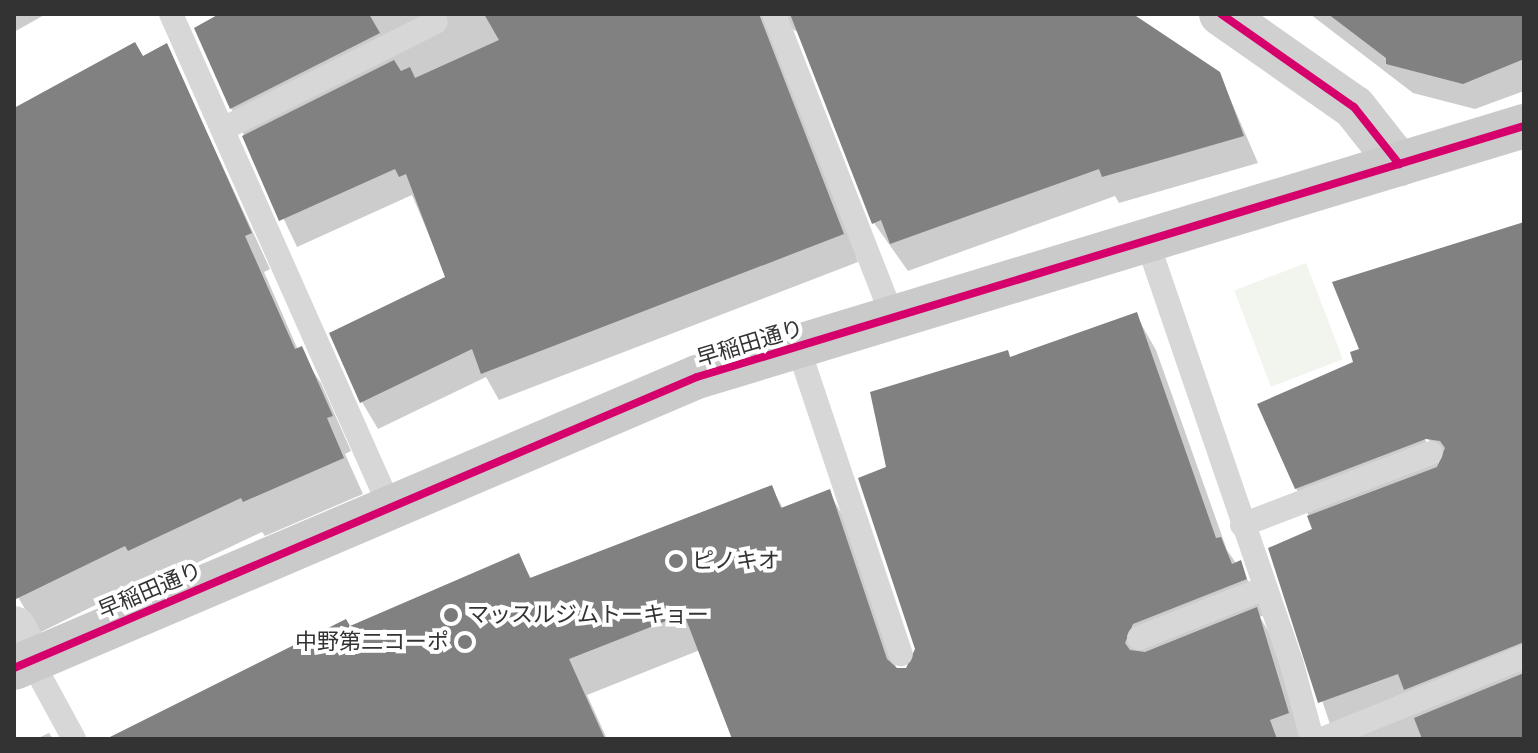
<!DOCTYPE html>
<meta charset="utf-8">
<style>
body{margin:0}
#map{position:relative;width:1538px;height:753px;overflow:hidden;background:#fff;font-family:Quicksand,"Noto Sans JP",sans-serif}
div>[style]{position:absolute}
.green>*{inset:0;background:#f1f5ed;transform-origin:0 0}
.shadow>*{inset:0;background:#0003}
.building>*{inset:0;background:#818181}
.lane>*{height:24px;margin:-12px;padding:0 12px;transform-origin:12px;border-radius:12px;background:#d7d7d7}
.street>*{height:44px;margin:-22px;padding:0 22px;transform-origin:22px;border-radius:22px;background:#d7d7d7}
.secondary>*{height:44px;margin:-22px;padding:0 22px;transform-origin:22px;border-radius:22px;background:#d0d0d0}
.primary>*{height:44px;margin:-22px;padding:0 22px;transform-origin:22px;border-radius:22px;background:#cacaca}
.cycleway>*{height:8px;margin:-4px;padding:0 4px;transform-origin:4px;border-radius:4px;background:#d6006c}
.dots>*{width:22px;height:22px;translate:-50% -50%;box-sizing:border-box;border:4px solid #fff;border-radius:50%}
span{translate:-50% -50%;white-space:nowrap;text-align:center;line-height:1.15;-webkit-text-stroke:8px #fff;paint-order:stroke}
.street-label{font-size:22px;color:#333}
.poi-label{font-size:22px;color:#333}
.left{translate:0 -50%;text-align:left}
.right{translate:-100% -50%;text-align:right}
.frame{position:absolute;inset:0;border:16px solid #333;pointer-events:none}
</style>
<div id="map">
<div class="green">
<div style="left:1306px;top:263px;width:103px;height:77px;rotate:69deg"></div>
</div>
<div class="shadow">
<div style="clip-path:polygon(14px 14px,46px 14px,14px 32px)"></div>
<div style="clip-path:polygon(224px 14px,1126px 14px,1219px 73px,1258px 163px,1119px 203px,1115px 196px,908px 271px,874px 223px,800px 33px,786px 26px,858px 262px,499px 400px,486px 377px,378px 429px,362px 402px,447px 278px,412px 195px,297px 247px,231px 108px)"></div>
<div style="clip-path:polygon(1310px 14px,1524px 14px,1524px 91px,1475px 109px,1413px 93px)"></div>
<div style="clip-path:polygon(167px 46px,270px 269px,264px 272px,298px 350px,321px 383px,351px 451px,345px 454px,363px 494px,265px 536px,262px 532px,150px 585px,146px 580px,39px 633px,18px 597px,14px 598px,14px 111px)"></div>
<div style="clip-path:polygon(evenodd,1524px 224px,1524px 739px,1335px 739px,1271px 549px,1315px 530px,1296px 488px,1361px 351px,1524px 224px,1423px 429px,1442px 463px,1440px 466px,1420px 431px,1423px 429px)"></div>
<div style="clip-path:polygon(1136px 315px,1156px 350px,1227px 550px,1260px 598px,1266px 614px,1260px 617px,1276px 645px,1304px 739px,734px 739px,700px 650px,587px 695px,607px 739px,110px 739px,518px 555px,532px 580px,771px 487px,784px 510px,829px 492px,849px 527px,897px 670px,908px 670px,917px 649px,889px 468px,1010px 358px)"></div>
<div style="clip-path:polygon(49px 733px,53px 739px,36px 739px)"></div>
</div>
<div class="building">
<div style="clip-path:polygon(219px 14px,369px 14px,380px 33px,230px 109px,194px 28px)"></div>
<div style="clip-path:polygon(484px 14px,759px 14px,844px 234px,481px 374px,472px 349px,360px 403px,329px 333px,445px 277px,406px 174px,399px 177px,395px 169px,279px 221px,242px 136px,394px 60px,401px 71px,410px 67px,415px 78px,499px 40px)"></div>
<div style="clip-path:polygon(790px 14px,1133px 14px,1220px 72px,1244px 136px,1102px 177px,1099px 169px,890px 244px,881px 220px,872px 224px)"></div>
<div style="clip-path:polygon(1328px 14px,1524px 14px,1524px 59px,1463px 84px,1386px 64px,1386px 58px)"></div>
<div style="clip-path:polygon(135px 42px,143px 56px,167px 43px,252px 233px,245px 236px,295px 349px,302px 346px,333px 416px,327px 418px,344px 458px,243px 502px,241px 498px,128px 551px,125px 546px,14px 600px,14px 108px)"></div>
<div style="clip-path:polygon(1524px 222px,1524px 642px,1404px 690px,1398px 674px,1318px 703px,1268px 548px,1312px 529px,1307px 516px,1437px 467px,1445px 448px,1440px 441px,1426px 439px,1295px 489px,1257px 404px,1353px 362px,1350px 352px,1359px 349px,1332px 282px)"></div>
<div style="clip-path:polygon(1137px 312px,1216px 538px,1221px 537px,1232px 564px,1241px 560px,1247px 579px,1133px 624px,1125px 643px,1130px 650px,1145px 652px,1257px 607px,1289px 713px,1270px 720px,1277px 739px,732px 739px,684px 614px,569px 659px,605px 739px,106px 739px,346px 619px,350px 626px,519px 553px,530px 578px,772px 485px,781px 508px,830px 489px,887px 659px,897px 668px,906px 668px,915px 649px,858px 478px,886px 467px,870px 392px,1008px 350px,1010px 357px)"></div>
<div style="clip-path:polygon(1524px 673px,1524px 739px,1422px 739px,1414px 718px)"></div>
</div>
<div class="lane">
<div style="left:171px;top:14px;width:539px;rotate:66.05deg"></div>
<div style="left:774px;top:14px;width:326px;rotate:68.6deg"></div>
<div style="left:223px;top:129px;width:238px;rotate:-26.7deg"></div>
<div style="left:1147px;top:241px;width:444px;rotate:71.1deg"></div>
<div style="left:1291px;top:661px;width:81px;rotate:74.9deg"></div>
<div style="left:798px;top:347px;width:324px;rotate:71.5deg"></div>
<div style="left:1242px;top:525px;width:202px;rotate:-20.9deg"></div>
<div style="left:1139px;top:638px;width:136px;rotate:-21.6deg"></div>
<div style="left:31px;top:660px;width:90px;rotate:61.4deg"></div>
<div style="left:1322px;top:739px;width:218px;rotate:-22.1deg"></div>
</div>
<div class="street">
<div style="left:14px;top:628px;width:36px;rotate:62deg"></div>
</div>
<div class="secondary">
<div style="left:1221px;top:14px;width:162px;rotate:35deg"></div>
<div style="left:1354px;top:107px;width:73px;rotate:51.7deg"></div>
</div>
<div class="primary">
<div style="left:14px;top:668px;width:742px;rotate:-23.08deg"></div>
<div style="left:697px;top:377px;width:864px;rotate:-16.88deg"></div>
</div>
<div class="cycleway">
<div style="left:1221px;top:14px;width:162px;rotate:35deg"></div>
<div style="left:1354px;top:107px;width:73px;rotate:51.7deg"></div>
<div style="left:14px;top:668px;width:742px;rotate:-23.08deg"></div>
<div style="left:697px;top:377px;width:864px;rotate:-16.88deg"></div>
</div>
<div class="dots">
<div style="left:676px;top:561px;background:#7a7a7a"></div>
<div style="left:451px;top:615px;background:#7a7a7a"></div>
<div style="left:465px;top:642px;background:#7a7a7a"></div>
</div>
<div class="street-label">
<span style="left:750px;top:343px;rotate:-17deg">早稲田通り</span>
<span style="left:150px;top:590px;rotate:-23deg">早稲田通り</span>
</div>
<div class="poi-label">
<span class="left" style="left:692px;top:561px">ピノキオ</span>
<span class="left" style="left:467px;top:615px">マッスルジムトーキョー</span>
<span class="right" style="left:449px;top:642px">中野第二コーポ</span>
</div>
<div class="frame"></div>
</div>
